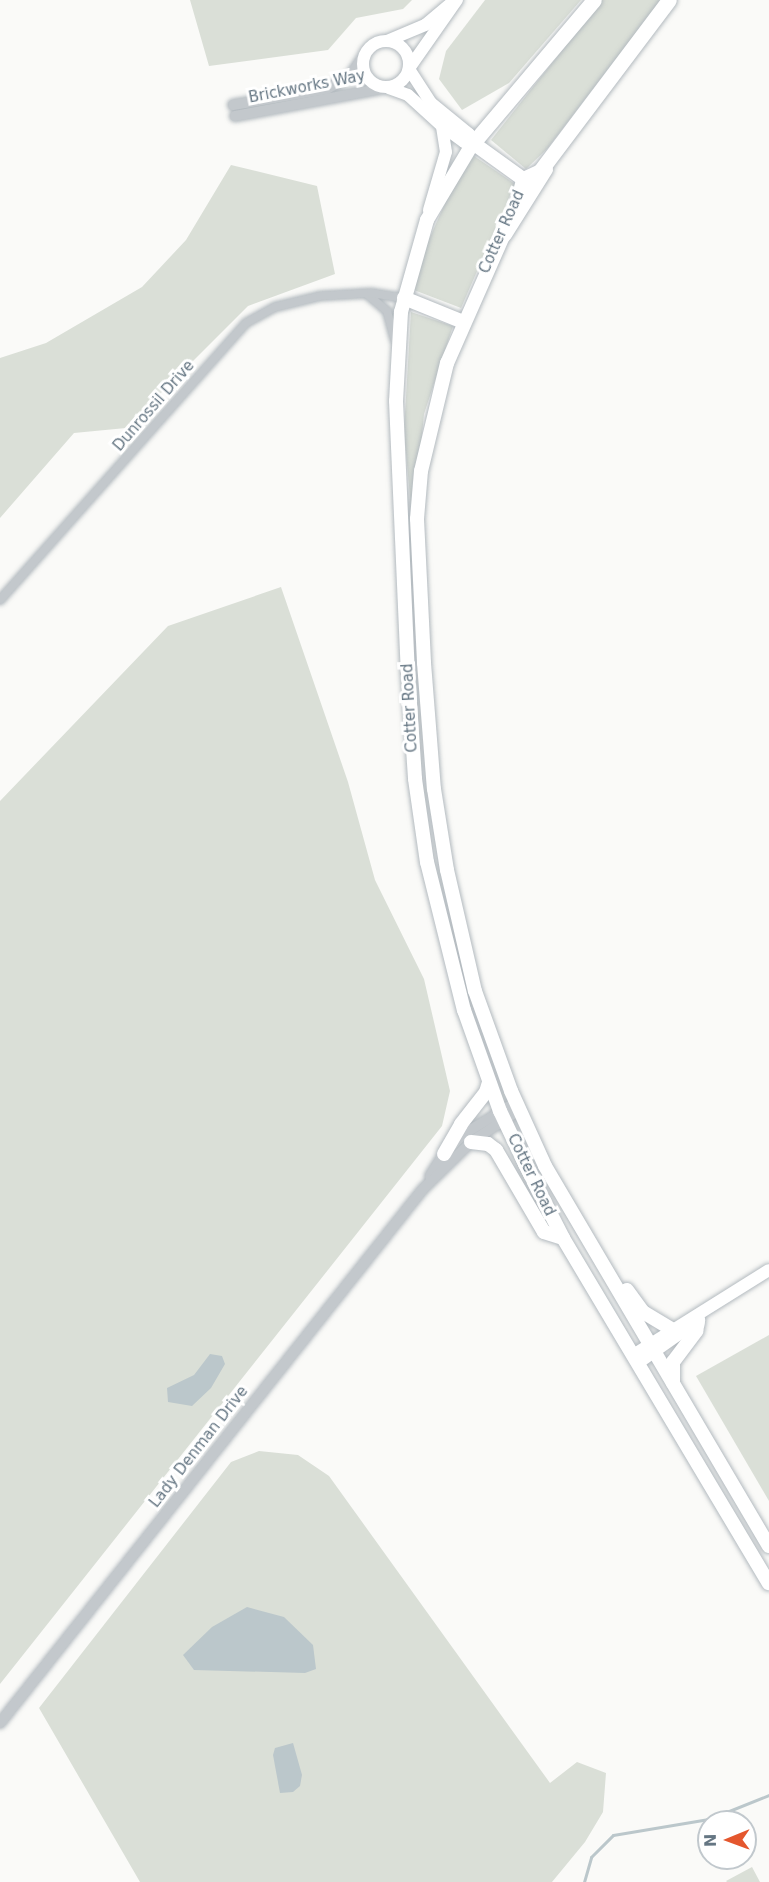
<!DOCTYPE html>
<style>
body{margin:0}
#map{position:relative;width:769px;height:1882px;overflow:hidden;background:#fafaf8;font-family:"DejaVu Sans",sans-serif}
div>[style]{position:absolute}
.green>*{inset:0;background:#dadfd7}
.water>*{inset:0;background:#bbc7cb}
.stream>*{height:3px;margin:-1.5px;padding:0 1.5px;transform-origin:1.5px;border-radius:1.5px;background:#bbc7cb}
.roads{filter:drop-shadow(0 0 2px #b3babf) drop-shadow(0 0 2px #b3babf)}
.minor>*{height:8px;margin:-4px;padding:0 4px;transform-origin:4px;border-radius:4px;background:#c3c8cc}
.tertiary>*{height:10px;margin:-5px;padding:0 5px;transform-origin:5px;border-radius:5px;background:#c3c8cc}
.secondary>*{height:12px;margin:-6px;padding:0 6px;transform-origin:6px;border-radius:6px;background:#fff}
.secondary>.ring{margin:-6px;padding:0;box-sizing:content-box;background:none;border:12px solid #fff;border-radius:50%}
.primary>*{height:14px;margin:-7px;padding:0 7px;transform-origin:7px;border-radius:7px;background:#fff}
.motorway>*{height:15px;margin:-7.5px;padding:0 7.5px;transform-origin:7.5px;border-radius:7.5px;background:#fff}
span{translate:-50% -50%;white-space:nowrap;text-align:center;line-height:1.15;-webkit-text-stroke:6px #fff;paint-order:stroke}
.street-label{font-size:15px;color:#657683}
.north{position:absolute;left:697px;top:1810px;width:60px;height:60px;box-sizing:border-box;background:#fff;border:2px solid #c1c8cd;border-radius:50%;rotate:269deg;font-size:16px;font-weight:700;line-height:24px;text-align:center;color:#657683}
.north::after{content:'';display:block;margin:auto;width:21px;height:27px;background:#e4572e;clip-path:polygon(50% 0,100% 100%,50% 72%,0 100%)}
</style>
<div id="map">
<div class="green">
<div style="clip-path:polygon(190px 0,412px 0,403px 9px,356px 18px,328px 50px,209px 66px)"></div>
<div style="clip-path:polygon(485px 0,581px 0,509px 83px,462px 110px,439px 79px,446px 51px)"></div>
<div style="clip-path:polygon(602px 0,661px 0,547px 149px,526px 169px,491px 140px)"></div>
<div style="clip-path:polygon(474px 156px,515px 184px,461px 308px,414px 290px,424px 251px,450px 192px)"></div>
<div style="clip-path:polygon(231px 165px,317px 186px,335px 274px,248px 306px,126px 428px,74px 433px,0 518px,0 358px,46px 343px,142px 287px,186px 240px)"></div>
<div style="clip-path:polygon(411px 312px,453px 326px,424px 414px,413px 529px,404px 431px)"></div>
<div style="clip-path:polygon(281px 587px,348px 782px,375px 880px,424px 979px,450px 1091px,442px 1126px,0 1684px,0 801px,168px 626px)"></div>
<div style="clip-path:polygon(769px 1335px,769px 1501px,696px 1376px)"></div>
<div style="clip-path:polygon(259px 1451px,298px 1455px,329px 1476px,550px 1783px,577px 1762px,606px 1773px,603px 1812px,585px 1842px,552px 1882px,140px 1882px,39px 1708px,231px 1462px)"></div>
<div style="clip-path:polygon(752px 1867px,760px 1882px,727px 1882px,726px 1881px)"></div>
</div>
<div class="water">
<div style="clip-path:polygon(210px 1354px,222px 1356px,225px 1364px,211px 1388px,192px 1406px,168px 1402px,167px 1388px,194px 1375px)"></div>
<div style="clip-path:polygon(247px 1607px,284px 1617px,313px 1645px,316px 1669px,305px 1673px,194px 1670px,183px 1655px,212px 1627px)"></div>
<div style="clip-path:polygon(293px 1743px,302px 1775px,300px 1786px,293px 1792px,280px 1793px,273px 1755px,275px 1748px)"></div>
</div>
<div class="stream">
<div style="left:584px;top:1882px;width:26px;rotate:-74deg"></div>
<div style="left:591px;top:1857px;width:31px;rotate:-45deg"></div>
<div style="left:613px;top:1835px;width:97px;rotate:-9.5deg"></div>
<div style="left:709px;top:1819px;width:65px;rotate:-21.8deg"></div>
</div>
<div class="roads">
<div class="minor">
<div style="left:368px;top:295px;width:25px;rotate:40deg"></div>
<div style="left:387px;top:311px;width:30px;rotate:75deg"></div>
<div style="left:0;top:600px;width:370px;rotate:-48.4deg"></div>
<div style="left:246px;top:323px;width:33px;rotate:-29deg"></div>
<div style="left:275px;top:307px;width:46px;rotate:-13.7deg"></div>
<div style="left:320px;top:296px;width:51px;rotate:-3.4deg"></div>
<div style="left:371px;top:293px;width:33px;rotate:9deg"></div>
</div>
<div class="tertiary">
<div style="left:233px;top:105px;width:95px;rotate:-9.7deg"></div>
<div style="left:327px;top:89px;width:26px;rotate:-29deg"></div>
<div style="left:350px;top:76px;width:29px;rotate:-56deg"></div>
<div style="left:235px;top:116px;width:152px;rotate:-10.6deg"></div>
<div style="left:430px;top:1176px;width:26px;rotate:-58deg"></div>
<div style="left:444px;top:1154px;width:28px;rotate:-45deg"></div>
<div style="left:464px;top:1134px;width:61px;rotate:-31.6deg"></div>
<div style="left:0;top:1723px;width:681px;rotate:-51.62deg"></div>
<div style="left:423px;top:1189px;width:67px;rotate:-44.4deg"></div>
<div style="left:471px;top:1142px;width:58px;rotate:-33.7deg"></div>
</div>
<div class="secondary">
<div class="ring" style="left:363px;top:41px;width:34px;height:34px"></div>
<div style="left:387px;top:41px;width:41px;rotate:-22.8deg"></div>
<div style="left:425px;top:25px;width:35px;rotate:-40deg"></div>
<div style="left:410px;top:67px;width:82px;rotate:-55deg"></div>
<div style="left:409px;top:69px;width:40px;rotate:57.1deg"></div>
<div style="left:431px;top:103px;width:49px;rotate:39.2deg"></div>
<div style="left:469px;top:134px;width:10px;rotate:66deg"></div>
<div style="left:389px;top:88px;width:20px;rotate:20deg"></div>
<div style="left:408px;top:95px;width:46px;rotate:42.4deg"></div>
<div style="left:442px;top:126px;width:27px;rotate:36deg"></div>
<div style="left:464px;top:142px;width:9px;rotate:6deg"></div>
<div style="left:429px;top:210px;width:60px;rotate:-73.7deg"></div>
<div style="left:446px;top:152px;width:26px;rotate:-99deg"></div>
<div style="left:633px;top:1355px;width:160px;rotate:-32deg"></div>
<div style="left:638px;top:1363px;width:75px;rotate:-35.2deg"></div>
</div>
<div class="primary">
<div style="left:516px;top:208px;width:30px;rotate:-76deg"></div>
<div style="left:523px;top:179px;width:62px;rotate:-144.2deg"></div>
<div style="left:473px;top:143px;width:90px;rotate:120.9deg"></div>
<div style="left:427px;top:220px;width:96px;rotate:105.8deg"></div>
<div style="left:401px;top:312px;width:89px;rotate:93.2deg"></div>
<div style="left:396px;top:401px;width:272px;rotate:87.5deg"></div>
<div style="left:408px;top:673px;width:106px;rotate:86.2deg"></div>
<div style="left:415px;top:779px;width:84px;rotate:81.8deg"></div>
<div style="left:427px;top:862px;width:153px;rotate:76deg"></div>
<div style="left:464px;top:1010px;width:107px;rotate:70.4deg"></div>
<div style="left:500px;top:1111px;width:59px;rotate:64.7deg"></div>
<div style="left:525px;top:1164px;width:83px;rotate:62.8deg"></div>
<div style="left:563px;top:1238px;width:402px;rotate:59.2deg"></div>
<div style="left:508px;top:225px;width:151px;rotate:113.8deg"></div>
<div style="left:447px;top:363px;width:111px;rotate:103.5deg"></div>
<div style="left:421px;top:471px;width:48px;rotate:94.8deg"></div>
<div style="left:417px;top:519px;width:144px;rotate:87.2deg"></div>
<div style="left:424px;top:663px;width:126px;rotate:85.5deg"></div>
<div style="left:434px;top:789px;width:82px;rotate:80.9deg"></div>
<div style="left:447px;top:870px;width:124px;rotate:77deg"></div>
<div style="left:475px;top:991px;width:106px;rotate:70.2deg"></div>
<div style="left:511px;top:1091px;width:82px;rotate:65.6deg"></div>
<div style="left:545px;top:1166px;width:441px;rotate:59.5deg"></div>
<div style="left:404px;top:298px;width:64px;rotate:22.1deg"></div>
<div style="left:471px;top:1142px;width:17px;rotate:7deg"></div>
<div style="left:488px;top:1144px;width:10px;rotate:37deg"></div>
<div style="left:496px;top:1150px;width:95px;rotate:59.7deg"></div>
<div style="left:544px;top:1232px;width:20px;rotate:18deg"></div>
<div style="left:444px;top:1154px;width:34px;rotate:-60deg"></div>
<div style="left:461px;top:1124px;width:41px;rotate:-52deg"></div>
<div style="left:486px;top:1092px;width:10px;rotate:-73deg"></div>
<div style="left:627px;top:1290px;width:27px;rotate:54deg"></div>
<div style="left:643px;top:1312px;width:33px;rotate:31deg"></div>
<div style="left:673px;top:1383px;width:21px;rotate:-90deg"></div>
<div style="left:673px;top:1362px;width:39px;rotate:-53deg"></div>
<div style="left:696px;top:1331px;width:9px;rotate:-77deg"></div>
</div>
<div class="motorway">
<div style="left:473px;top:143px;width:187px;rotate:-49.8deg"></div>
<div style="left:523px;top:179px;width:19px;rotate:-25deg"></div>
<div style="left:540px;top:171px;width:214px;rotate:-53deg"></div>
<div style="left:504px;top:234px;width:77px;rotate:-57.8deg"></div>
</div>
</div>
<div class="street-label">
<span style="left:307px;top:87px;rotate:-11deg">Brickworks Way</span>
<span style="left:502px;top:232px;rotate:-66deg">Cotter Road</span>
<span style="left:154px;top:406px;rotate:-49deg">Dunrossil Drive</span>
<span style="left:410px;top:708px;rotate:-93deg">Cotter Road</span>
<span style="left:531px;top:1175px;rotate:64deg">Cotter Road</span>
<span style="left:199px;top:1447px;rotate:-52deg">Lady Denman Drive</span>
</div>
<div class="north">N</div>
</div>
